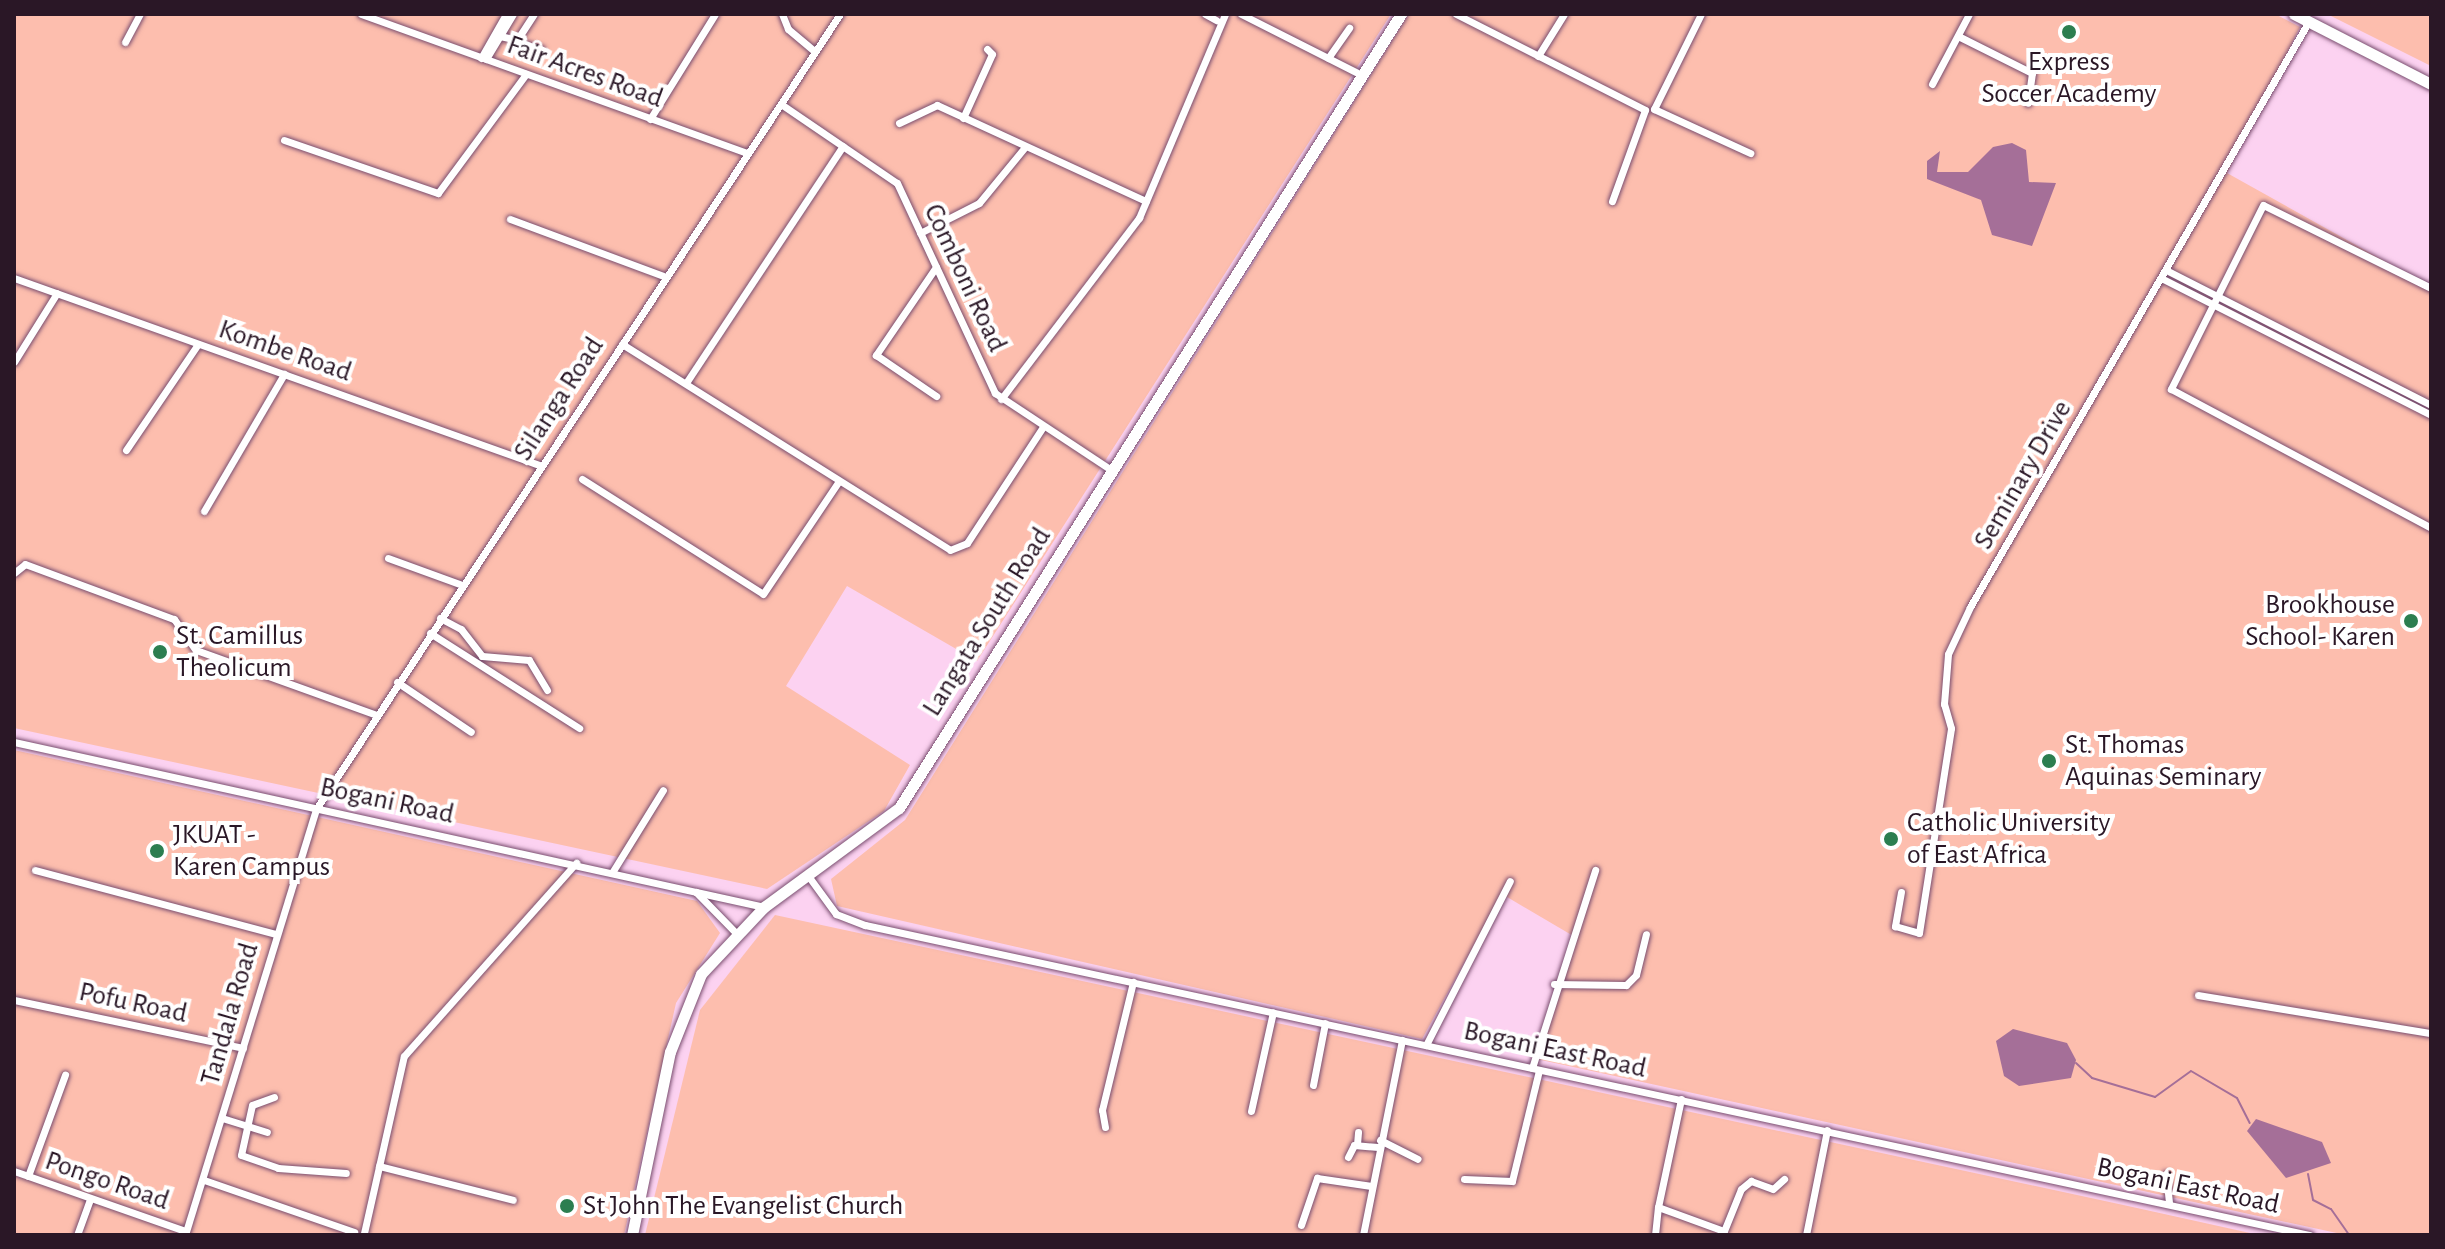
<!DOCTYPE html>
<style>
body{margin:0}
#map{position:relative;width:2445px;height:1249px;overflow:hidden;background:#fcd2f1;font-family:"Alegreya Sans",sans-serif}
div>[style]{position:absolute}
.green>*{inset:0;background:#fdbeae}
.water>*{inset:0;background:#a56f98}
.stream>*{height:2px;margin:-1px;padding:0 1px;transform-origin:1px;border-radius:1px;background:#a56f98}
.roads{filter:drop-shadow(0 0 2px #794d6f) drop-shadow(0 0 2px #794d6f)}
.street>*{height:7px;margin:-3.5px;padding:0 3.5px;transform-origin:3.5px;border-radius:3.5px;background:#fff}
.secondary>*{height:11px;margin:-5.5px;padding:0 5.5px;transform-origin:5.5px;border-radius:5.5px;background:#fff}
.dots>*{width:22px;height:22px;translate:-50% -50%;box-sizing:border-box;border:4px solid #fff;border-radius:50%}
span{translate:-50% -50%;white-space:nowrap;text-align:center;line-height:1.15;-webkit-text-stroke:8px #fff;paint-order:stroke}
.poi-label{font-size:28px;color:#2a1726}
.right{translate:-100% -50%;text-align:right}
.left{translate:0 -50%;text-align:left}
.street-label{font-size:28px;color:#2a1726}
.frame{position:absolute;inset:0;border:16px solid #2a1726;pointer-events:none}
</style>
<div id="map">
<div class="green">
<div style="clip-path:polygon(14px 14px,1391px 14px,977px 661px,847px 586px,786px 686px,910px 765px,884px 811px,767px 889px,14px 728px)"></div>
<div style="clip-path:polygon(1409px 14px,2275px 14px,2300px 27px,2227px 173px,2431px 287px,2431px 1235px,2346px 1235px,1532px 1058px,1575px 937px,1502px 894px,1422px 1039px,837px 906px,831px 879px,905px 820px)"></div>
<div style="clip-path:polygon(2327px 14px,2431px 14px,2431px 66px)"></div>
<div style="clip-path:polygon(14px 750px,697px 901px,720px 933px,676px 1003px,624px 1235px,14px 1235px)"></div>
<div style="clip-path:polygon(775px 915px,2128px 1206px,2259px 1235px,645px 1235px,700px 1010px)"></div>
</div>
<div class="water">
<div style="clip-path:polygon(2012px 143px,2026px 150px,2029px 182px,2056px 183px,2032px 246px,1992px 235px,1981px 200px,1927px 179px,1927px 161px,1940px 151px,1937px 172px,1968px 172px,1993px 147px)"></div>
<div style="clip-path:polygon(2013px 1029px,2067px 1043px,2076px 1060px,2071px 1078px,2019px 1086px,2004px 1076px,1996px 1041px)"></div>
<div style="clip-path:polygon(2256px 1119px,2322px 1142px,2331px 1163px,2286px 1178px,2247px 1131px)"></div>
</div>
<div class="stream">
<div style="left:2076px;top:1063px;width:22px;rotate:43deg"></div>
<div style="left:2092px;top:1078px;width:66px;rotate:16.8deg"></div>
<div style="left:2155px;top:1097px;width:44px;rotate:-35.8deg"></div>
<div style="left:2191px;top:1071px;width:53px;rotate:30.4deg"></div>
<div style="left:2237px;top:1098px;width:28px;rotate:63deg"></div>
<div style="left:2308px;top:1174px;width:26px;rotate:79deg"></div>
<div style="left:2313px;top:1200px;width:20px;rotate:27deg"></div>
<div style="left:2331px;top:1209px;width:32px;rotate:55deg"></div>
</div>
<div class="roads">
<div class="street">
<div style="left:361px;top:14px;width:411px;rotate:19.8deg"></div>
<div style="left:782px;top:14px;width:16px;rotate:68deg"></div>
<div style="left:788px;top:29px;width:35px;rotate:40deg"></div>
<div style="left:1205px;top:14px;width:13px;rotate:29deg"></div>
<div style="left:1241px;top:14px;width:136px;rotate:26.8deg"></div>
<div style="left:1456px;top:14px;width:212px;rotate:26.9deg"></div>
<div style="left:1645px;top:110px;width:97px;rotate:109.9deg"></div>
<div style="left:1701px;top:14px;width:106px;rotate:116.3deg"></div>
<div style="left:1654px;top:109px;width:106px;rotate:24.6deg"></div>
<div style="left:500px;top:36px;width:17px;rotate:13deg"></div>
<div style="left:517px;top:40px;width:31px;rotate:-57deg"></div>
<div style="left:1958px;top:36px;width:83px;rotate:26.6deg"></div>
<div style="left:2032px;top:73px;width:30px;rotate:98deg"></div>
<div style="left:513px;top:41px;width:29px;rotate:16deg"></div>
<div style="left:125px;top:42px;width:32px;rotate:-62deg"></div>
<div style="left:1538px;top:56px;width:49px;rotate:-58.2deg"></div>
<div style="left:481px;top:58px;width:51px;rotate:-60.4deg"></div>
<div style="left:1328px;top:58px;width:37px;rotate:-55deg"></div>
<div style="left:486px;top:59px;width:52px;rotate:-59deg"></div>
<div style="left:1932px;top:84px;width:79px;rotate:-62.1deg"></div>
<div style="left:781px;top:104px;width:140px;rotate:34.3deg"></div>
<div style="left:897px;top:183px;width:232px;rotate:65deg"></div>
<div style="left:995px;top:393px;width:138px;rotate:33.5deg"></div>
<div style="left:963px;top:118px;width:70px;rotate:-65.6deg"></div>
<div style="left:992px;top:54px;width:7px;rotate:-135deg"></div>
<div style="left:650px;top:119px;width:123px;rotate:-58.2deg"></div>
<div style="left:899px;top:123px;width:42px;rotate:-25.3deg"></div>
<div style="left:937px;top:105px;width:230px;rotate:24.7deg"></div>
<div style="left:284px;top:140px;width:163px;rotate:19deg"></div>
<div style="left:438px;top:193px;width:148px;rotate:-53.5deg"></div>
<div style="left:510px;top:219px;width:166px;rotate:20.4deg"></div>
<div style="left:920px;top:233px;width:66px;rotate:-27deg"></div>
<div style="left:979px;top:203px;width:72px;rotate:-50.6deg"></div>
<div style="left:936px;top:267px;width:107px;rotate:124.3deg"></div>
<div style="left:876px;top:355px;width:73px;rotate:34.3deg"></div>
<div style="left:2168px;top:271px;width:295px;rotate:27deg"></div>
<div style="left:14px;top:278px;width:560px;rotate:19.6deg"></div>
<div style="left:2163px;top:279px;width:301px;rotate:26.9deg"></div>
<div style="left:2431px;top:288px;width:187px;rotate:-153.7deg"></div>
<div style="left:2263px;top:205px;width:206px;rotate:116.6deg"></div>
<div style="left:2171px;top:389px;width:295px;rotate:28.1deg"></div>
<div style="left:622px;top:344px;width:387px;rotate:32.1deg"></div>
<div style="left:950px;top:550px;width:18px;rotate:-22deg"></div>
<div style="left:967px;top:543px;width:139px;rotate:-56.8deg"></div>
<div style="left:14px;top:362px;width:81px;rotate:-58.1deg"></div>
<div style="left:686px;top:383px;width:284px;rotate:-56.5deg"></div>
<div style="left:1001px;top:399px;width:228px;rotate:-52.7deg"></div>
<div style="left:1139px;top:218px;width:221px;rotate:-67.1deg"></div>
<div style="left:126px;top:450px;width:128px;rotate:-55.8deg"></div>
<div style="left:582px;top:479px;width:214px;rotate:32.4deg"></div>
<div style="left:763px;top:594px;width:136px;rotate:-56.1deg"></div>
<div style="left:204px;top:511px;width:159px;rotate:-59.7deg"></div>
<div style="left:388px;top:558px;width:79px;rotate:20deg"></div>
<div style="left:14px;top:573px;width:14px;rotate:-39deg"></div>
<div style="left:25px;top:564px;width:159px;rotate:20.3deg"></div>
<div style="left:174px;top:619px;width:38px;rotate:55deg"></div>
<div style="left:196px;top:650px;width:192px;rotate:19.8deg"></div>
<div style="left:440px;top:618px;width:24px;rotate:28deg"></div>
<div style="left:461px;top:629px;width:34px;rotate:52deg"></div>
<div style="left:482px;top:656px;width:47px;rotate:4.9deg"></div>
<div style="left:529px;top:660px;width:35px;rotate:59deg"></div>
<div style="left:430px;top:633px;width:177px;rotate:32.5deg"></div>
<div style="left:397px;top:682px;width:89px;rotate:34deg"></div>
<div style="left:14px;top:742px;width:698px;rotate:12.4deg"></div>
<div style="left:696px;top:892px;width:56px;rotate:45.7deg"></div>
<div style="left:35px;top:870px;width:249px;rotate:14.9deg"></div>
<div style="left:613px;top:871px;width:95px;rotate:-58.3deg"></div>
<div style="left:809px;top:877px;width:46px;rotate:53.9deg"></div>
<div style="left:836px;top:914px;width:31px;rotate:21deg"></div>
<div style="left:865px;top:925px;width:1478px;rotate:12.11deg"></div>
<div style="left:696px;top:892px;width:70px;rotate:12.4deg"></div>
<div style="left:1901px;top:892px;width:35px;rotate:100deg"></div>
<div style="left:1895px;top:926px;width:25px;rotate:16deg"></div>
<div style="left:1919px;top:933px;width:207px;rotate:-81.1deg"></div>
<div style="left:1951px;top:728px;width:25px;rotate:-106deg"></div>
<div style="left:1944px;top:704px;width:50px;rotate:-85.4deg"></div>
<div style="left:1948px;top:654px;width:52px;rotate:-64.9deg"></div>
<div style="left:1970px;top:607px;width:677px;rotate:-59.95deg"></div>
<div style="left:1554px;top:984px;width:72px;rotate:0.8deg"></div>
<div style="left:1626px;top:985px;width:14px;rotate:-45deg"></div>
<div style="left:1636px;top:975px;width:42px;rotate:-76.3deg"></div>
<div style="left:2198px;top:995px;width:236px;rotate:9.3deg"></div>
<div style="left:14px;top:1000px;width:234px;rotate:11.8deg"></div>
<div style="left:1426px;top:1045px;width:184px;rotate:-62.9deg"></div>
<div style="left:1532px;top:1068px;width:208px;rotate:-72.3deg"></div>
<div style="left:1313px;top:1085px;width:63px;rotate:-79deg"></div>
<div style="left:274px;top:1097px;width:23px;rotate:160deg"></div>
<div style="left:252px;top:1105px;width:51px;rotate:102.4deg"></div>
<div style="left:241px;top:1155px;width:39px;rotate:19deg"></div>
<div style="left:278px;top:1168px;width:68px;rotate:4.2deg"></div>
<div style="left:1681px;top:1099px;width:110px;rotate:102deg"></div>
<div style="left:1658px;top:1207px;width:70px;rotate:20deg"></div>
<div style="left:1724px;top:1231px;width:45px;rotate:-68deg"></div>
<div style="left:1741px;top:1189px;width:13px;rotate:-39deg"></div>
<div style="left:1751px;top:1181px;width:23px;rotate:20deg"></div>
<div style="left:1773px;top:1189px;width:15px;rotate:-42deg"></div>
<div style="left:1251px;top:1111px;width:101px;rotate:-77.5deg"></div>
<div style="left:222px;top:1118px;width:47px;rotate:17.3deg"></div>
<div style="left:1105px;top:1127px;width:17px;rotate:-100deg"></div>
<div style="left:1102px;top:1110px;width:132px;rotate:-76.4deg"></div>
<div style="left:1380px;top:1140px;width:42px;rotate:26.6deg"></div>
<div style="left:1357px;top:1144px;width:12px;rotate:-85deg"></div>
<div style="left:1348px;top:1157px;width:13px;rotate:-63deg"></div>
<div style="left:1354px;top:1145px;width:24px;rotate:5deg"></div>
<div style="left:379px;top:1166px;width:138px;rotate:14.2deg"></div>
<div style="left:14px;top:1171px;width:181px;rotate:19.3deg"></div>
<div style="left:2166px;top:1174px;width:29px;rotate:84deg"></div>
<div style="left:28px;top:1176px;width:108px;rotate:-69.9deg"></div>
<div style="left:1464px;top:1179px;width:48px;rotate:2.4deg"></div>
<div style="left:1512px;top:1181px;width:114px;rotate:-76.3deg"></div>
<div style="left:204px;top:1180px;width:159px;rotate:19.1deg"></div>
<div style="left:1301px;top:1225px;width:50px;rotate:-71.2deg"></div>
<div style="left:1317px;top:1178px;width:55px;rotate:8.4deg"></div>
<div style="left:364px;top:1233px;width:181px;rotate:-77.3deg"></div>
<div style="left:404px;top:1056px;width:259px;rotate:-48.3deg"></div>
<div style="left:77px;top:1235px;width:38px;rotate:-70deg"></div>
<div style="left:185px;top:1235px;width:446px;rotate:-72.9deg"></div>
<div style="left:316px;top:809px;width:952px;rotate:-56.61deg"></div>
<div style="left:1363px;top:1235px;width:199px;rotate:-78.7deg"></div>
<div style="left:1655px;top:1235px;width:28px;rotate:-84deg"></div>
<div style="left:1806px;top:1235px;width:107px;rotate:-78.7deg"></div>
</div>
<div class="secondary">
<div style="left:2294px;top:14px;width:154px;rotate:27.1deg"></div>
<div style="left:632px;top:1235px;width:187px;rotate:-78.3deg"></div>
<div style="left:670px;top:1052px;width:84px;rotate:-68.3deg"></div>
<div style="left:701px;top:974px;width:92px;rotate:-46.8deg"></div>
<div style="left:764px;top:907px;width:167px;rotate:-36.3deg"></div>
<div style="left:899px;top:808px;width:939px;rotate:-57.7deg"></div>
</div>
</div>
<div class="dots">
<div style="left:2069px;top:32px;background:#2c7e50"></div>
<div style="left:2411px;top:621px;background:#2c7e50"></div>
<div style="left:160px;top:652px;background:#2c7e50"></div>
<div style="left:2049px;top:761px;background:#2c7e50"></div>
<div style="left:1891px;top:839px;background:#2c7e50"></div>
<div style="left:157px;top:851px;background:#2c7e50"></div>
<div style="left:567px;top:1206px;background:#2c7e50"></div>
</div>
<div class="poi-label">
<span style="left:2069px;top:78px">Express<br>Soccer Academy</span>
<span class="right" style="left:2395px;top:621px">Brookhouse<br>School- Karen</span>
<span class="left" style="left:176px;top:652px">St. Camillus<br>Theolicum</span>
<span class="left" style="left:2065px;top:761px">St. Thomas<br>Aquinas Seminary</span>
<span class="left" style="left:1907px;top:839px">Catholic University<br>of East Africa</span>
<span class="left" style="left:173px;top:851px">JKUAT -<br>Karen Campus</span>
<span class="left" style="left:583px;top:1206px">St John The Evangelist Church</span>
</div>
<div class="street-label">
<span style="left:585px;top:72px;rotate:20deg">Fair Acres Road</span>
<span style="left:965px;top:278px;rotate:65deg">Comboni Road</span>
<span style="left:285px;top:351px;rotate:19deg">Kombe Road</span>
<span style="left:559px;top:399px;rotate:-57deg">Silanga Road</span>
<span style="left:2023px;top:475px;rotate:-60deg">Seminary Drive</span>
<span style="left:987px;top:622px;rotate:-58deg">Langata South Road</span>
<span style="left:387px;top:801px;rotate:12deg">Bogani Road</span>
<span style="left:133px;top:1003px;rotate:12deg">Pofu Road</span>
<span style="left:230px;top:1014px;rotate:-74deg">Tandala Road</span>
<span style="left:1555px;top:1050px;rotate:12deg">Bogani East Road</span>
<span style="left:107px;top:1181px;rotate:19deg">Pongo Road</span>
<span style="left:2188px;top:1186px;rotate:12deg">Bogani East Road</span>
</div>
<div class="frame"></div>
</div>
